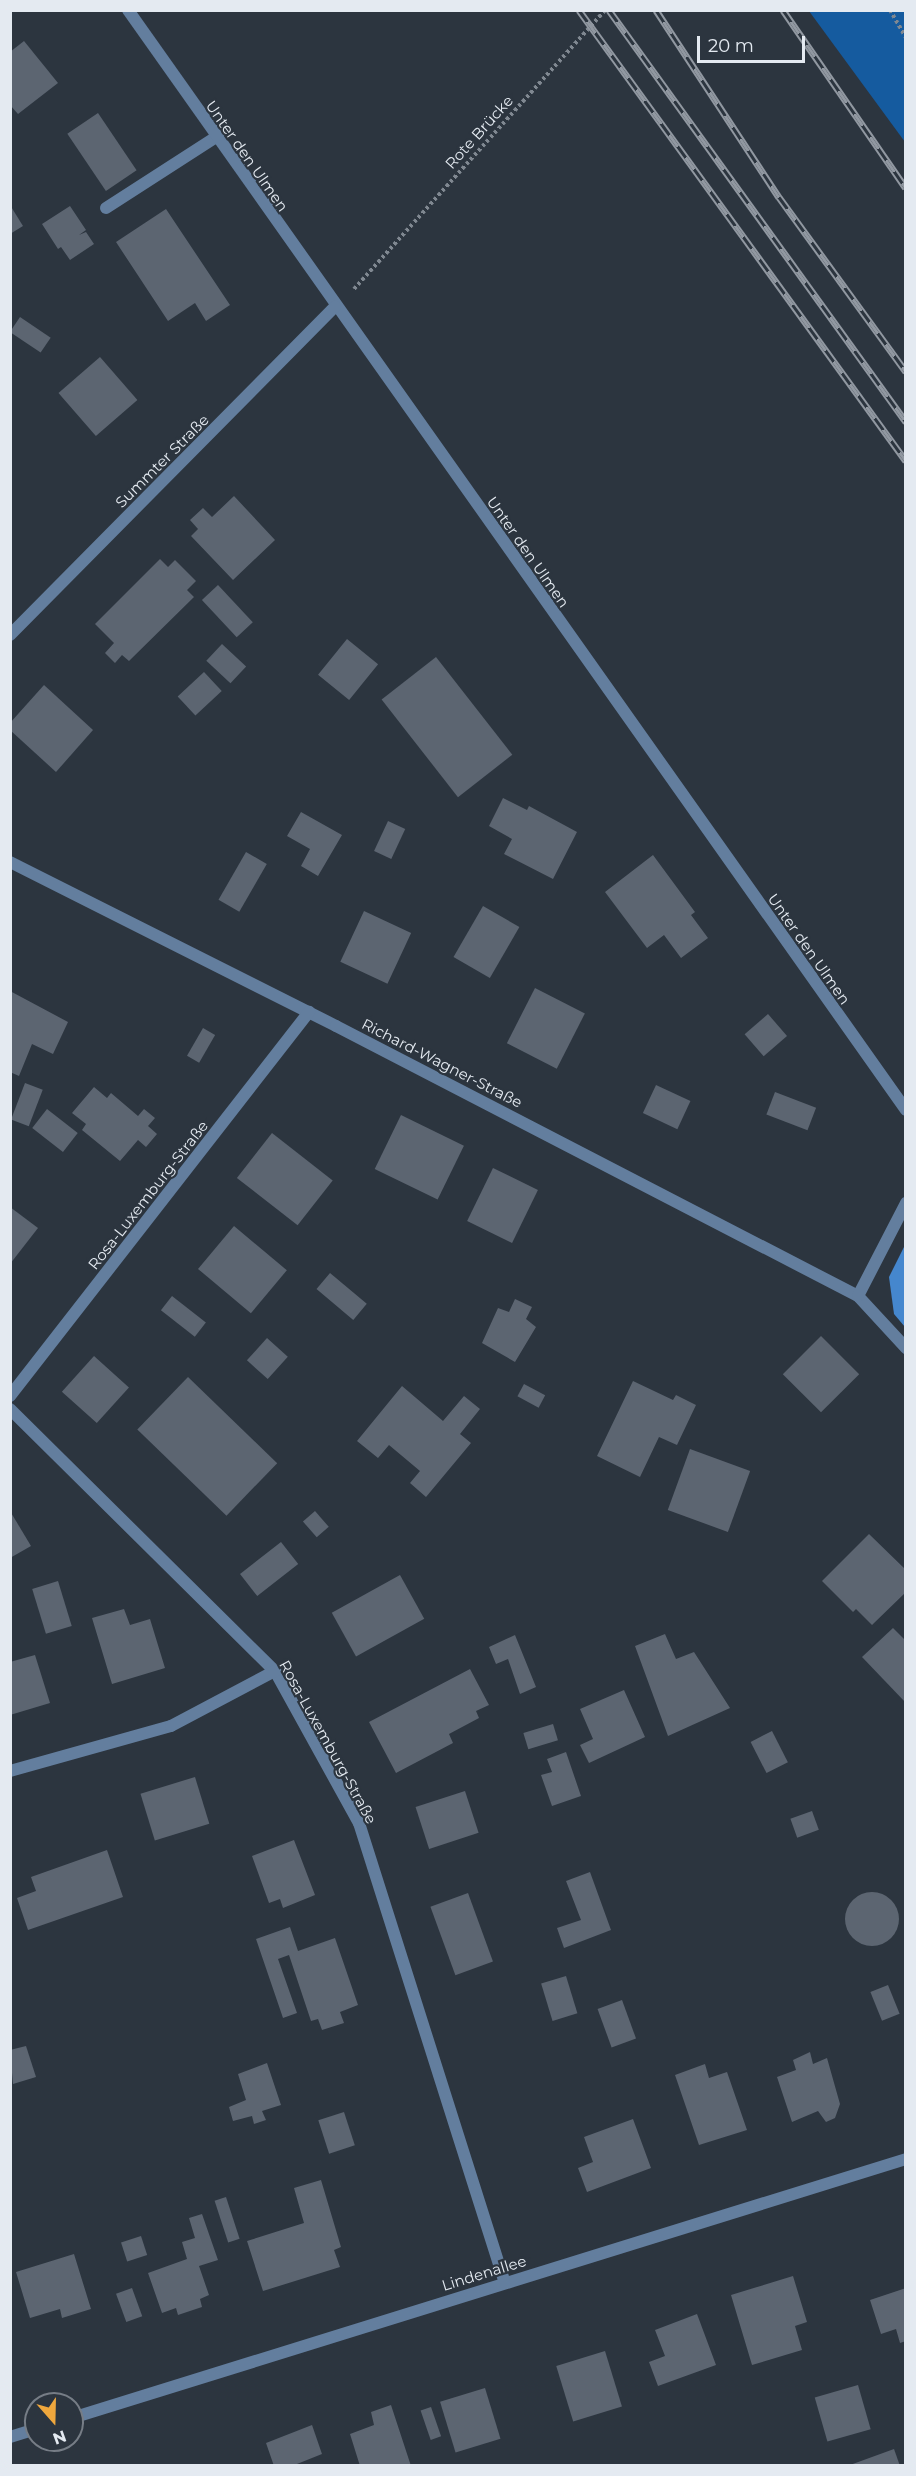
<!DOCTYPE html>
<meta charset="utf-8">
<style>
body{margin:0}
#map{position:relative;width:916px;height:2476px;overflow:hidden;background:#2c353f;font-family:Montserrat,sans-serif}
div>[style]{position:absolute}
.forest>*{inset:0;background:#155b9f}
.water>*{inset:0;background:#4587ce}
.building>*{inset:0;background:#5c6571;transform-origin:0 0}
.round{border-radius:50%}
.path>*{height:4px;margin-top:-2px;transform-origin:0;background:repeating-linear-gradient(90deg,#808891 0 3px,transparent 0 6px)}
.service>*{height:12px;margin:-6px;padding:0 6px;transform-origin:6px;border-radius:6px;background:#637e9e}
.minor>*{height:12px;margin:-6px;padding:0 6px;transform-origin:6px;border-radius:6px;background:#637e9e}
.rail>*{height:7px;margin-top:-3.5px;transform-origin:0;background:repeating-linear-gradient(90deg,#2c353f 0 14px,#9198a1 0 28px);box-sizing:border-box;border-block:2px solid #9198a1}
span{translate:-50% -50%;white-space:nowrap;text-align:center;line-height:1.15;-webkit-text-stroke:4.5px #2c353f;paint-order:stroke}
.street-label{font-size:15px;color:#e4eaf1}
.frame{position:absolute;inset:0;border:12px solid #e4eaf1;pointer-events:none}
.north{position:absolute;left:24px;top:2392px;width:60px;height:60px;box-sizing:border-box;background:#2c353f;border:2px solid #767d86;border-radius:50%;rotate:160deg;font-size:16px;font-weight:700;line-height:24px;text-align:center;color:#e4eaf1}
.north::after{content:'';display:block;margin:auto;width:21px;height:27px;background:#efa73d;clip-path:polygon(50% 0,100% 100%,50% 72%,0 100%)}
.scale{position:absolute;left:697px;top:36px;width:108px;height:27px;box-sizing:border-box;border:3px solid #e4eaf1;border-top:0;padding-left:8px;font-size:18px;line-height:21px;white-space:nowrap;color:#e4eaf1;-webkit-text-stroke:4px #2c353f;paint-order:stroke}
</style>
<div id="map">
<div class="forest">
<div style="clip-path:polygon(809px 11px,905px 11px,905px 142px)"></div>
</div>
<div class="water">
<div style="clip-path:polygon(905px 1245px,905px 1327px,894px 1314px,889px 1277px)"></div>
</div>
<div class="building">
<div style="clip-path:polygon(24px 41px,58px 83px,18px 114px,10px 105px,10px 52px)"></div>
<div style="left:98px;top:113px;width:69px;height:37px;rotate:56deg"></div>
<div style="clip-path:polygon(10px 205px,23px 226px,10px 234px)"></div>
<div style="clip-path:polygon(70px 206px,86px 230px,79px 235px,86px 232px,94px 244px,70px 260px,61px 247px,58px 249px,42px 224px)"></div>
<div style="clip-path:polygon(166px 209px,230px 305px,206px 321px,195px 303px,168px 321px,116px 242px)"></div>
<div style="left:20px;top:317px;width:37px;height:18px;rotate:34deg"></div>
<div style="left:100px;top:357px;width:57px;height:55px;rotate:49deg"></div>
<div style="clip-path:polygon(234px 496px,275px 540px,233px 580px,191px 536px,198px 529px,190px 520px,203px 508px,212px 517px)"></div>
<div style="clip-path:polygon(160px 559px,168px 567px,175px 560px,196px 581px,187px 590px,194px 597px,129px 661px,122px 655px,115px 663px,105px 653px,114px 643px,95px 624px)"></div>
<div style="left:218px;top:585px;width:51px;height:22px;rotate:47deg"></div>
<div style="left:347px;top:639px;width:40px;height:46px;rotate:39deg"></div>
<div style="left:222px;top:644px;width:33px;height:23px;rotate:43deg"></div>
<div style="left:436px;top:657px;width:124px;height:69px;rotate:52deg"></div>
<div style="left:204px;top:672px;width:26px;height:36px;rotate:47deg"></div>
<div style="clip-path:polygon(44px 685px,93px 730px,56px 772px,10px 730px,10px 723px)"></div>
<div style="clip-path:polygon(503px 798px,527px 810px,529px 806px,577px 832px,553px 879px,504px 854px,512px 839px,489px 826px)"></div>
<div style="clip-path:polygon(301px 812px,342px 835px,318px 876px,301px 866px,310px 849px,287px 836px)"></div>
<div style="left:388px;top:821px;width:19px;height:33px;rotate:25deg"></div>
<div style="left:246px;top:852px;width:24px;height:55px;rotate:30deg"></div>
<div style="clip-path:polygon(653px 855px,695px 912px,691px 915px,708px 938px,681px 958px,664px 935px,647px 948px,605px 892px)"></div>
<div style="left:483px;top:906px;width:42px;height:59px;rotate:30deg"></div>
<div style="left:364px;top:911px;width:52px;height:56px;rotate:25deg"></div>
<div style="left:535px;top:988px;width:56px;height:62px;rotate:27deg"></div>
<div style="clip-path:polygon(10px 991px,68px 1022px,53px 1054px,32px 1044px,19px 1076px,10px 1072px)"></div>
<div style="left:768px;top:1014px;width:29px;height:31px;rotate:49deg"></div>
<div style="left:203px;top:1028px;width:14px;height:32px;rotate:30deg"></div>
<div style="left:25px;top:1083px;width:19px;height:39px;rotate:21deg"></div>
<div style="left:656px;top:1085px;width:38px;height:31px;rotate:25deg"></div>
<div style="clip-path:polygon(94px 1087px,107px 1098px,111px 1093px,138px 1116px,144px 1109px,155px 1118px,148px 1126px,157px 1134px,146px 1147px,138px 1140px,120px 1161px,82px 1130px,86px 1124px,72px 1113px)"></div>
<div style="left:775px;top:1092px;width:44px;height:24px;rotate:21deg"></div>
<div style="left:47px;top:1109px;width:39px;height:24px;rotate:38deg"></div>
<div style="left:401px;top:1115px;width:70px;height:60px;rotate:26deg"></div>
<div style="left:272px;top:1133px;width:77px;height:57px;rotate:38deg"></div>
<div style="left:493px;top:1168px;width:50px;height:59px;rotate:26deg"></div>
<div style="clip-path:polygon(10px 1207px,38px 1228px,10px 1264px)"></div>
<div style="left:234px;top:1226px;width:69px;height:56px;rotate:40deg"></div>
<div style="left:330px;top:1273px;width:48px;height:21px;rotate:40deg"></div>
<div style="left:172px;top:1296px;width:43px;height:18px;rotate:38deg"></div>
<div style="clip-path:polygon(515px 1299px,532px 1307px,526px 1319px,536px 1327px,515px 1362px,482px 1343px,498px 1308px,509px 1312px)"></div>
<div style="left:821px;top:1336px;width:54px;height:54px;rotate:45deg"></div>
<div style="left:267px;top:1338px;width:28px;height:30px;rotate:42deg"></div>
<div style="left:94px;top:1356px;width:47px;height:48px;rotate:42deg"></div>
<div style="left:188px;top:1377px;width:124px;height:73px;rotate:44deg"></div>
<div style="clip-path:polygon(633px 1381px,673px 1400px,676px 1395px,696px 1405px,677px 1445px,659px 1437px,640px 1477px,597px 1456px)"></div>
<div style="left:524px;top:1384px;width:24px;height:14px;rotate:28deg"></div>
<div style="clip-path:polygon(402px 1386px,443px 1421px,464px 1396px,480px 1409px,460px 1434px,471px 1443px,426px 1497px,410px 1483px,420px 1471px,389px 1445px,378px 1458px,357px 1441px)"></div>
<div style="left:690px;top:1449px;width:64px;height:65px;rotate:20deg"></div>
<div style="clip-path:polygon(10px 1511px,31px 1546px,10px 1558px)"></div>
<div style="left:315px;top:1511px;width:21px;height:16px;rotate:49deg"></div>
<div style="clip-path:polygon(869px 1534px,906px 1570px,906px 1592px,872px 1625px,856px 1609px,853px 1612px,822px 1581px)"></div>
<div style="left:281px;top:1542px;width:28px;height:52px;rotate:52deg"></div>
<div style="left:400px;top:1575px;width:50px;height:78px;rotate:61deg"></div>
<div style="left:58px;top:1581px;width:47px;height:27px;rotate:73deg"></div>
<div style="clip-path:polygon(124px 1609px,130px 1625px,150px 1619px,165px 1668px,112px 1684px,92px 1618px)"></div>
<div style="clip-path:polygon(893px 1628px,906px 1641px,906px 1703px,862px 1657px)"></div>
<div style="clip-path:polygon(665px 1634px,676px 1659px,694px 1652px,730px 1708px,668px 1736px,635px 1646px)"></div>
<div style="clip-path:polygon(515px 1635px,536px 1687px,520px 1694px,508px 1659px,496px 1664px,489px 1647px)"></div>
<div style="clip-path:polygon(35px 1655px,50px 1703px,10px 1715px,10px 1662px)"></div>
<div style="clip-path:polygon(470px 1669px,489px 1705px,476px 1711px,479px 1718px,449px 1734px,453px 1743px,396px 1773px,369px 1722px)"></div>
<div style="clip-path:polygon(624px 1690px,645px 1737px,589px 1763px,580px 1745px,593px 1739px,580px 1709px)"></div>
<div style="left:553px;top:1724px;width:17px;height:31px;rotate:73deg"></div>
<div style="left:772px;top:1731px;width:35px;height:24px;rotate:63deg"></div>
<div style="clip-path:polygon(566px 1752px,581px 1796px,552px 1806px,541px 1775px,552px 1772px,547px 1759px)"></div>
<div style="left:195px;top:1777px;width:49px;height:57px;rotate:73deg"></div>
<div style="left:465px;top:1791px;width:44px;height:52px;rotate:72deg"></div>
<div style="left:812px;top:1811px;width:20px;height:23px;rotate:70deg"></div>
<div style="clip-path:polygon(294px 1840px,315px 1895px,283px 1908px,280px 1899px,269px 1903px,252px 1856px)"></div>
<div style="clip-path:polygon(107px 1850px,123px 1897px,28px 1930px,17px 1898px,36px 1891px,31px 1877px)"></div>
<div style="clip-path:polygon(590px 1872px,611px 1930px,564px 1948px,557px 1928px,581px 1920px,566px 1881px)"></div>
<div class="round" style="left:845px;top:1892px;width:54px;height:54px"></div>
<div style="left:468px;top:1893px;width:73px;height:40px;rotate:70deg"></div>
<div style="clip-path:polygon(290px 1927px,298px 1951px,335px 1938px,358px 2005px,340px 2012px,344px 2023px,322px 2030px,318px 2019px,311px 2021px,289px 1955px,278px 1959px,297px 2013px,283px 2018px,256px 1939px)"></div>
<div style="left:566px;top:1976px;width:39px;height:26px;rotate:73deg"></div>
<div style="left:888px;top:1985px;width:31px;height:19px;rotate:68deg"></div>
<div style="left:622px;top:2000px;width:41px;height:26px;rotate:70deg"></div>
<div style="clip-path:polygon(26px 2046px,36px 2077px,13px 2084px,10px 2050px)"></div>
<div style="clip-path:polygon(810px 2052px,813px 2064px,827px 2058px,840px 2104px,835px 2118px,826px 2122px,818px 2111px,792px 2122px,777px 2077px,796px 2070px,793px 2060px)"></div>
<div style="clip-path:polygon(267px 2063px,281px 2105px,262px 2111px,266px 2120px,254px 2124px,252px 2116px,233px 2121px,229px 2107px,246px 2100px,238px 2074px)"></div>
<div style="clip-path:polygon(705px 2064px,709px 2078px,727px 2072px,747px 2130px,699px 2145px,675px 2075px)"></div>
<div style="left:344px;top:2112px;width:35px;height:27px;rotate:72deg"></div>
<div style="clip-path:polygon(633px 2119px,651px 2168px,587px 2192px,578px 2168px,593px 2162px,584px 2137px)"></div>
<div style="clip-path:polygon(321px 2180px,341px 2247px,334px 2250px,340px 2267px,263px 2291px,247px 2241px,304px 2223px,294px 2188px)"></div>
<div style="left:226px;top:2197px;width:44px;height:12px;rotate:72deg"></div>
<div style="clip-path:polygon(202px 2214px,218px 2260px,199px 2266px,209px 2295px,200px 2299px,202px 2307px,178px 2315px,176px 2308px,162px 2313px,148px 2273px,187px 2259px,182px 2242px,195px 2238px,189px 2218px)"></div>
<div style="left:141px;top:2236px;width:20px;height:21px;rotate:72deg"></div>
<div style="clip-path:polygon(74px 2254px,91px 2309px,62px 2318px,60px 2309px,30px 2318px,16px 2272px)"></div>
<div style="clip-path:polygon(793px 2276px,807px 2322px,795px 2326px,802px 2350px,752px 2365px,731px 2295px)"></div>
<div style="left:132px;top:2288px;width:30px;height:17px;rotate:70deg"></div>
<div style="clip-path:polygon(906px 2288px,906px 2341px,900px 2343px,896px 2329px,881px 2334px,870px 2300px)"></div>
<div style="clip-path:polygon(697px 2314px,716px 2365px,658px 2386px,649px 2362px,665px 2356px,655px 2330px)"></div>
<div style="left:605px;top:2351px;width:58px;height:51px;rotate:73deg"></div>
<div style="left:858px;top:2385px;width:46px;height:45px;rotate:74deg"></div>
<div style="left:485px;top:2388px;width:53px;height:47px;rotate:73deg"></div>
<div style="clip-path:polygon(391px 2405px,411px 2466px,360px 2466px,350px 2434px,374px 2425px,371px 2412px)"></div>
<div style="left:431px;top:2407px;width:31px;height:11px;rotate:71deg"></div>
<div style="clip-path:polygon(312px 2425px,322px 2454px,292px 2466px,274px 2466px,266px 2443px)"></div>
<div style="clip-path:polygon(894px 2449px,900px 2466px,851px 2466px,850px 2465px)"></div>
</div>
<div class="path">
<div style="left:890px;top:10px;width:32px;rotate:60deg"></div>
<div style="left:354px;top:289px;width:375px;rotate:-48deg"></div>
</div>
<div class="service">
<div style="left:106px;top:208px;width:131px;rotate:-32.8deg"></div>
</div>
<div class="minor">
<div style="left:128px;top:10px;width:1347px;rotate:54.73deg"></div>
<div style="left:10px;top:635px;width:462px;rotate:-45.3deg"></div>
<div style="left:10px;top:862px;width:365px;rotate:26.7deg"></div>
<div style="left:336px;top:1026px;width:588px;rotate:27.35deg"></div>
<div style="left:858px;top:1296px;width:71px;rotate:47.3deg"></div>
<div style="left:858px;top:1296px;width:105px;rotate:-62.7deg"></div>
<div style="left:10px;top:1396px;width:487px;rotate:-52.1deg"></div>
<div style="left:10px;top:1409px;width:373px;rotate:44.7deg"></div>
<div style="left:275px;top:1671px;width:174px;rotate:61.1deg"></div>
<div style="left:359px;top:1823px;width:482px;rotate:72.4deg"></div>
<div style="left:10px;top:1771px;width:167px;rotate:-15.6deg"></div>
<div style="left:171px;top:1726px;width:118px;rotate:-27.9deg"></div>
<div style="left:72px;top:2418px;width:873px;rotate:-17.25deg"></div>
<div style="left:10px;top:2437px;width:27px;rotate:-17deg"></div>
</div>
<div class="rail">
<div style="left:579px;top:10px;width:557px;rotate:54.06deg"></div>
<div style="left:609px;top:10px;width:508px;rotate:54.21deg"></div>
<div style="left:656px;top:10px;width:224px;rotate:56.7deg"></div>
<div style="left:779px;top:197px;width:216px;rotate:54deg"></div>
<div style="left:783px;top:10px;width:216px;rotate:55.4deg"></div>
</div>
<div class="street-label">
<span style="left:479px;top:132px;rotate:-48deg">Rote Brücke</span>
<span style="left:247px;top:156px;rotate:55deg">Unter den Ulmen</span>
<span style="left:162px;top:461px;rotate:-45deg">Summter Straße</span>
<span style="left:528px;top:552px;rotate:55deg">Unter den Ulmen</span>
<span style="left:809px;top:949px;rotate:55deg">Unter den Ulmen</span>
<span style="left:442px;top:1063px;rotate:27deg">Richard-Wagner-Straße</span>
<span style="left:148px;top:1195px;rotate:-52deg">Rosa-Luxemburg-Straße</span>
<span style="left:328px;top:1742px;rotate:61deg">Rosa-Luxemburg-Straße</span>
<span style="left:484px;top:2273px;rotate:-17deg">Lindenallee</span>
</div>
<div class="frame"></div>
<div class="north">N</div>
<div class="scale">20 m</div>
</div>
